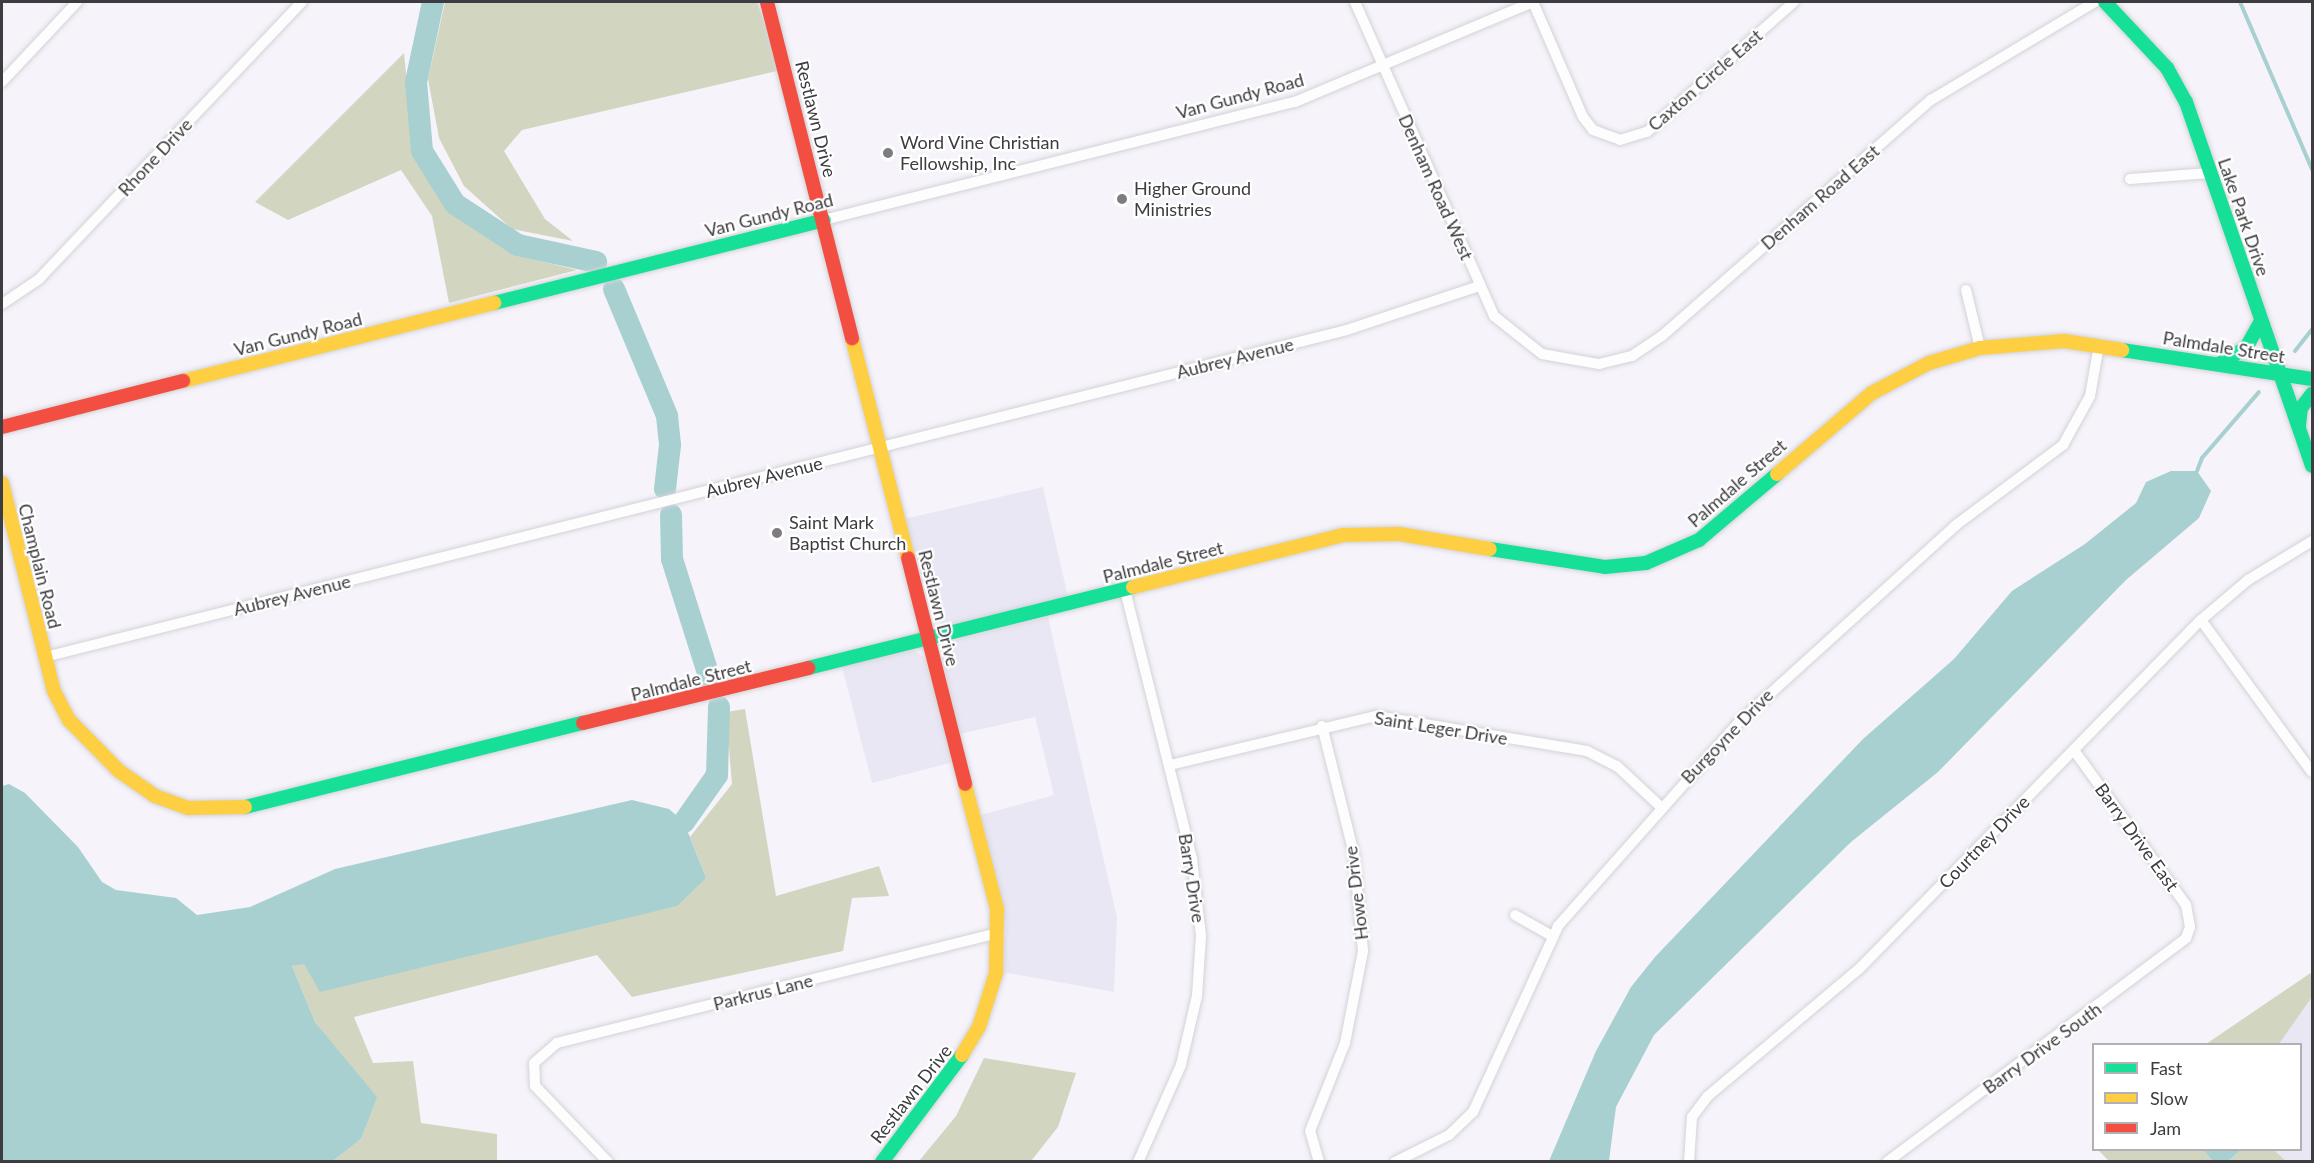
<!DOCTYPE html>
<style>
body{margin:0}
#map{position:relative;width:2314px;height:1163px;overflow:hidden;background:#f6f4fa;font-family:Lato,sans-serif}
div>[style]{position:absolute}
.built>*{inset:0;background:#eae7f4}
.forest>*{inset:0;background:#d2d6c1}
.water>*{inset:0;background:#a8d0d1}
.stream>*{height:4px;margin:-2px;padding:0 2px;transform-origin:2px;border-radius:2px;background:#a8d0d1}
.river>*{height:22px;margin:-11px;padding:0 11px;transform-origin:11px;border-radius:11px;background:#a8d0d1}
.roads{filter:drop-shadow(0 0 2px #d3d2d7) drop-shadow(0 0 2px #d3d2d7)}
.street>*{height:10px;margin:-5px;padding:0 5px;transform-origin:5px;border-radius:5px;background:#fefdfe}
.fast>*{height:14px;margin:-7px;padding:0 7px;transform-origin:7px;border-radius:7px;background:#16e098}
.slow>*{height:14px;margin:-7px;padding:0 7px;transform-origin:7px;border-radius:7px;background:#ffcf43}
.jam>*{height:14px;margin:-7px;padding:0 7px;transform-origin:7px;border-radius:7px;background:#f24e42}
.dots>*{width:16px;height:16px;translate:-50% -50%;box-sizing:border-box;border:3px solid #fff;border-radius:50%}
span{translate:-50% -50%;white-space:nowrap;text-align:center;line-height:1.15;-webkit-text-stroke:4.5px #fff;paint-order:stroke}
.street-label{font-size:18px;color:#3d3c40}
.poi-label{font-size:18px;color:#3d3c40}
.left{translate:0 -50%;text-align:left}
.frame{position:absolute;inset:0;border:3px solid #3d3c40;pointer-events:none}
.legend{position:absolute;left:2092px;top:1043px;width:210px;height:108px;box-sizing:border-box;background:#fff;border:2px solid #b1b1b3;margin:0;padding:8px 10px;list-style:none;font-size:18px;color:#3d3c40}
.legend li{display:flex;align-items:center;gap:12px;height:30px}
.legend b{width:30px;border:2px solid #b1b1b3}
</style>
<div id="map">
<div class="built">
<div style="clip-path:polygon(1043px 487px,1068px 597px,946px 626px,937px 622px,904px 519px)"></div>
<div style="clip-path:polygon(1048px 617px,1117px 917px,1114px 992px,1002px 972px,1006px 931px,981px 815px,1054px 795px,1035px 717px,960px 734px,941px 655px,949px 642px)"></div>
<div style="clip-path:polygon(913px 650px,925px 658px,954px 762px,872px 783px,842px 667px)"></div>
<div style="clip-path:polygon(2312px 997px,2312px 1161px,2286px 1161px,2274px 1150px,2300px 1150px,2300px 1044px,2279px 1044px)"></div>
</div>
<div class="forest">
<div style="clip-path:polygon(445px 2px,757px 2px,781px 70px,522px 130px,504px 151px,545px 219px,573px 241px,512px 229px,464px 186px,439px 138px,428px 79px)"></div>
<div style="clip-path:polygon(404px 53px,414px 153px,449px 210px,516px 255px,577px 270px,449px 303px,432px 216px,401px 170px,288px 220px,255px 202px)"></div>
<div style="clip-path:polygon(745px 709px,776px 896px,879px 866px,889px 896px,852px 898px,843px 951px,632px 997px,597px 955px,354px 1017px,373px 1063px,413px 1061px,421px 1123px,497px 1134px,497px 1161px,333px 1161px,361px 1139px,376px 1097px,315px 1022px,292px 966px,706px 878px,690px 837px,732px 784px,726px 712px)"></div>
<div style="clip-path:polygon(2312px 972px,2312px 997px,2279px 1044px,2206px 1044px)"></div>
<div style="clip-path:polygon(984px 1058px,1076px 1073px,1058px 1127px,1031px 1161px,919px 1161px,956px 1116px)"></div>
<div style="clip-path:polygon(2098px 1150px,2203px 1150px,2213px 1161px,2109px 1161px)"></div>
<div style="clip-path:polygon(2241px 1150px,2274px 1150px,2286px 1161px,2227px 1162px)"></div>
</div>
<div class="water">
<div style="clip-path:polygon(2171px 471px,2197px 471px,2211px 491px,2199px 518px,2126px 580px,1938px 772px,1851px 842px,1654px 1035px,1616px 1107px,1609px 1161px,1549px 1161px,1596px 1051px,1631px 987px,1655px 957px,1863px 739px,1954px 659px,2012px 591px,2085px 544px,2136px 503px,2146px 482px)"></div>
<div style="clip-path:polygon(9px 784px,25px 793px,78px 847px,102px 882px,116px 890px,176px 898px,197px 915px,250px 907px,335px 869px,632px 800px,669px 809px,684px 822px,706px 878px,677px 906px,320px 992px,304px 964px,292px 966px,315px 1022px,377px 1097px,361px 1139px,333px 1161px,2px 1161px,2px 786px)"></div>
<div style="clip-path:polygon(2203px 1150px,2241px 1150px,2227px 1162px,2213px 1161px)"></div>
</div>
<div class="stream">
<div style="left:2240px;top:2px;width:182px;rotate:66.7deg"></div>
<div style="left:2295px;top:351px;width:28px;rotate:-52deg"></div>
<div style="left:2197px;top:471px;width:14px;rotate:-69deg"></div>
<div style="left:2202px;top:458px;width:87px;rotate:-49.2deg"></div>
</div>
<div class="river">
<div style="left:433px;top:2px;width:82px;rotate:102deg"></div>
<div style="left:416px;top:82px;width:69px;rotate:85deg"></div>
<div style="left:422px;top:151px;width:62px;rotate:58.1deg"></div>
<div style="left:455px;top:204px;width:75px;rotate:33.1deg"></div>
<div style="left:518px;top:245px;width:80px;rotate:12.3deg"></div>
<div style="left:614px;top:289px;width:138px;rotate:67.3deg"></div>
<div style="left:667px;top:416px;width:29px;rotate:84deg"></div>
<div style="left:670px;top:445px;width:44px;rotate:96.5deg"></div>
<div style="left:671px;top:515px;width:44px;rotate:88.7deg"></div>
<div style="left:672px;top:559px;width:123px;rotate:72.5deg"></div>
<div style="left:684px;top:822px;width:57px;rotate:-54.9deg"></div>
<div style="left:717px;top:775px;width:68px;rotate:-88.3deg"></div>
</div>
<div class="roads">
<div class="street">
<div style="left:1355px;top:2px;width:343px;rotate:66.1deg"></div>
<div style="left:1494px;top:316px;width:61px;rotate:38.4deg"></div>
<div style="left:1542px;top:354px;width:58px;rotate:10deg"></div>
<div style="left:1599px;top:364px;width:34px;rotate:-14deg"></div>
<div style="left:1632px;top:356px;width:36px;rotate:-34deg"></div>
<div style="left:1662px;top:336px;width:358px;rotate:-41.3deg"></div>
<div style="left:1931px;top:100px;width:191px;rotate:-30.9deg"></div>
<div style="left:1533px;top:2px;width:125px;rotate:66.5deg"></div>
<div style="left:1583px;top:117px;width:16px;rotate:52deg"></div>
<div style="left:1593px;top:130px;width:29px;rotate:20deg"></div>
<div style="left:1620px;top:140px;width:28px;rotate:-17deg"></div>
<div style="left:1647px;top:132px;width:196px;rotate:-41.5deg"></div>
<div style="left:2px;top:82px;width:110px;rotate:-46.8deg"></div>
<div style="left:2130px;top:179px;width:80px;rotate:-4.3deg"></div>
<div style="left:824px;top:220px;width:486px;rotate:-14.1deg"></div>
<div style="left:1295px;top:102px;width:258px;rotate:-22.8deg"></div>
<div style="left:1966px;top:290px;width:60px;rotate:76.4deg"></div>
<div style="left:2px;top:304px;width:45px;rotate:-34deg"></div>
<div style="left:39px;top:279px;width:382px;rotate:-46.5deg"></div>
<div style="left:1125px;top:590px;width:277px;rotate:76deg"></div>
<div style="left:1192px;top:859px;width:78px;rotate:83.3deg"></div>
<div style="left:1201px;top:936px;width:60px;rotate:93.8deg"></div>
<div style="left:1197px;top:996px;width:71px;rotate:103.1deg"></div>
<div style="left:1181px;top:1065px;width:106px;rotate:113.9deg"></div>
<div style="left:2201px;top:620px;width:188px;rotate:53.9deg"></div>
<div style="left:45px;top:657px;width:1342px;rotate:-14.1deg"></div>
<div style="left:1347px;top:330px;width:139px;rotate:-18.4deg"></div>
<div style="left:1170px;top:765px;width:212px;rotate:-13.4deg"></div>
<div style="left:1376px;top:716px;width:214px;rotate:9.4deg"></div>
<div style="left:1587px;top:751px;width:34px;rotate:27deg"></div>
<div style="left:1617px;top:766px;width:60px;rotate:43deg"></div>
<div style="left:1515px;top:915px;width:43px;rotate:29.6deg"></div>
<div style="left:608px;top:1162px;width:105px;rotate:-133.8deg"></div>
<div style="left:535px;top:1086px;width:23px;rotate:-92deg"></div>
<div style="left:534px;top:1063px;width:30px;rotate:-41deg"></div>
<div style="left:557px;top:1043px;width:455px;rotate:-14deg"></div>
<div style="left:1319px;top:1162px;width:32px;rotate:-106deg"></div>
<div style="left:1310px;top:1131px;width:95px;rotate:-68.3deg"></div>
<div style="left:1345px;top:1043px;width:94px;rotate:-78.9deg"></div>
<div style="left:1363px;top:951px;width:97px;rotate:-95.3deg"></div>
<div style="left:1354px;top:854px;width:132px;rotate:-104deg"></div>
<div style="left:1395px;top:1162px;width:60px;rotate:-26.6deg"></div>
<div style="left:1449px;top:1135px;width:33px;rotate:-44deg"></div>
<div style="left:1473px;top:1112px;width:205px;rotate:-65.4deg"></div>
<div style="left:1558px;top:926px;width:274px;rotate:-48.4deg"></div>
<div style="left:1740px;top:721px;width:292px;rotate:-42.2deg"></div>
<div style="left:1956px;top:525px;width:134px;rotate:-36.8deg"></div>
<div style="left:2063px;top:445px;width:56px;rotate:-61.1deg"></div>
<div style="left:2090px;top:396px;width:52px;rotate:-80deg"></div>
<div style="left:1689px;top:1162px;width:45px;rotate:-86.2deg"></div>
<div style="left:1692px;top:1117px;width:26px;rotate:-53deg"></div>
<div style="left:1708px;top:1096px;width:197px;rotate:-40.1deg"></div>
<div style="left:1859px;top:969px;width:489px;rotate:-45.6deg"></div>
<div style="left:2201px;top:620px;width:62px;rotate:-40.4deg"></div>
<div style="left:2248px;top:580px;width:75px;rotate:-31.4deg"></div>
<div style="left:1887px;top:1162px;width:374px;rotate:-36.8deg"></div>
<div style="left:2186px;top:938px;width:12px;rotate:-70deg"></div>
<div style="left:2190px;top:927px;width:22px;rotate:-100deg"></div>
<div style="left:2186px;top:905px;width:191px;rotate:-125.9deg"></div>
</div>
<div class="fast">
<div style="left:2105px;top:2px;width:91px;rotate:46.8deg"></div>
<div style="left:2167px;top:68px;width:39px;rotate:61deg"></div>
<div style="left:2186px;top:102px;width:385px;rotate:70.9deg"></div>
<div style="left:494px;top:303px;width:340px;rotate:-14.1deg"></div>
<div style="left:2122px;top:350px;width:192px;rotate:8.7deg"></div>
<div style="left:2219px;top:364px;width:31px;rotate:-31deg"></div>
<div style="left:2246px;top:348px;width:31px;rotate:-61deg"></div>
<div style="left:2299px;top:426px;width:18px;rotate:-84deg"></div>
<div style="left:2301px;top:408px;width:18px;rotate:-52deg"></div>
<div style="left:1490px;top:549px;width:116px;rotate:8.9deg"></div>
<div style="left:1605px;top:567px;width:41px;rotate:-5.6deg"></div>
<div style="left:1646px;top:563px;width:58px;rotate:-23.5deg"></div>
<div style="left:1699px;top:540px;width:102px;rotate:-40.2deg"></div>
<div style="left:808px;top:668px;width:335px;rotate:-14deg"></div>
<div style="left:245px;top:807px;width:348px;rotate:-14deg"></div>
<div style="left:882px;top:1162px;width:134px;rotate:-53.2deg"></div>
</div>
<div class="slow">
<div style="left:852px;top:338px;width:227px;rotate:75.7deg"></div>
<div style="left:183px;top:381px;width:321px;rotate:-14.1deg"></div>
<div style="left:1777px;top:474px;width:125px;rotate:-40.5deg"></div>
<div style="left:1872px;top:393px;width:64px;rotate:-27.8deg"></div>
<div style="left:1929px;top:363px;width:53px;rotate:-16.4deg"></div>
<div style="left:1980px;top:348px;width:84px;rotate:-4.8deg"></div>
<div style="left:2064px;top:341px;width:59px;rotate:8.8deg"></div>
<div style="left:2px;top:483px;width:214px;rotate:76deg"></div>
<div style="left:54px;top:691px;width:33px;rotate:63deg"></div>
<div style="left:69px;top:720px;width:71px;rotate:45.6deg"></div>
<div style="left:119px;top:771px;width:44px;rotate:34.8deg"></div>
<div style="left:155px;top:796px;width:35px;rotate:20deg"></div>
<div style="left:188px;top:808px;width:57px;rotate:-1deg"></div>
<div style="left:1133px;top:587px;width:216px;rotate:-13.9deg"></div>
<div style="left:1343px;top:535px;width:56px;rotate:-1deg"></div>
<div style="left:1399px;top:534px;width:92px;rotate:9.4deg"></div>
<div style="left:962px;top:1055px;width:33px;rotate:-59deg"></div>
<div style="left:979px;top:1027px;width:57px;rotate:-72.5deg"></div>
<div style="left:996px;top:973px;width:64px;rotate:-89.1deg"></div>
<div style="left:997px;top:909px;width:129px;rotate:-104.4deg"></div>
</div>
<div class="jam">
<div style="left:767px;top:2px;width:347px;rotate:75.8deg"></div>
<div style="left:2px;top:427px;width:187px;rotate:-14.3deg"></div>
<div style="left:908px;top:558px;width:233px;rotate:75.8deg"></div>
<div style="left:583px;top:723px;width:232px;rotate:-13.7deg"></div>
</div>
</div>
<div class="dots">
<div style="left:888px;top:153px;background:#7e7c81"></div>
<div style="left:1122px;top:199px;background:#7e7c81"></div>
<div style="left:777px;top:533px;background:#7e7c81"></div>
</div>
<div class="street-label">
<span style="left:1705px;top:80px;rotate:-41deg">Caxton Circle East</span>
<span style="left:1240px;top:96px;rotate:-15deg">Van Gundy Road</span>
<span style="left:816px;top:119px;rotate:76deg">Restlawn Drive</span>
<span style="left:155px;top:157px;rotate:-47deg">Rhone Drive</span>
<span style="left:1436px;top:187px;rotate:66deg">Denham Road West</span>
<span style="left:1820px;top:197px;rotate:-41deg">Denham Road East</span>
<span style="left:769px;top:215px;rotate:-14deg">Van Gundy Road</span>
<span style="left:2244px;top:217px;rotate:71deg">Lake Park Drive</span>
<span style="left:298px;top:334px;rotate:-14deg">Van Gundy Road</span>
<span style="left:2224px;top:347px;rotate:9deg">Palmdale Street</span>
<span style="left:1235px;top:358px;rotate:-14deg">Aubrey Avenue</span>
<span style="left:764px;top:477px;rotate:-14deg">Aubrey Avenue</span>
<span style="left:1737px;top:483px;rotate:-41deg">Palmdale Street</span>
<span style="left:1163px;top:562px;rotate:-14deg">Palmdale Street</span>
<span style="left:40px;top:566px;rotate:76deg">Champlain Road</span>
<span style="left:292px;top:595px;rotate:-14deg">Aubrey Avenue</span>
<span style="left:939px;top:608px;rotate:76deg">Restlawn Drive</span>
<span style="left:691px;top:680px;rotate:-14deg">Palmdale Street</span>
<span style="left:1441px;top:728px;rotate:9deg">Saint Leger Drive</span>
<span style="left:1727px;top:736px;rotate:-46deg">Burgoyne Drive</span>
<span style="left:2137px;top:837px;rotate:54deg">Barry Drive East</span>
<span style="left:1984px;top:842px;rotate:-46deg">Courtney Drive</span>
<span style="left:1192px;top:878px;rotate:81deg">Barry Drive</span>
<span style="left:1356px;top:893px;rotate:-97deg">Howe Drive</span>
<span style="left:763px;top:992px;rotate:-14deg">Parkrus Lane</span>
<span style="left:2042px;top:1048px;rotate:-36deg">Barry Drive South</span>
<span style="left:911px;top:1094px;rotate:-52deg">Restlawn Drive</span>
</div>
<div class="poi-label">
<span class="left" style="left:900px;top:153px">Word Vine Christian<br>Fellowship, Inc</span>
<span class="left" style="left:1134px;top:199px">Higher Ground<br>Ministries</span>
<span class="left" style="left:789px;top:533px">Saint Mark<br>Baptist Church</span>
</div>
<div class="frame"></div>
<ul class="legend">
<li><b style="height:8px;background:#16e098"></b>Fast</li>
<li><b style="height:8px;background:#ffcf43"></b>Slow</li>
<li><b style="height:8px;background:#f24e42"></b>Jam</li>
</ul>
</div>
